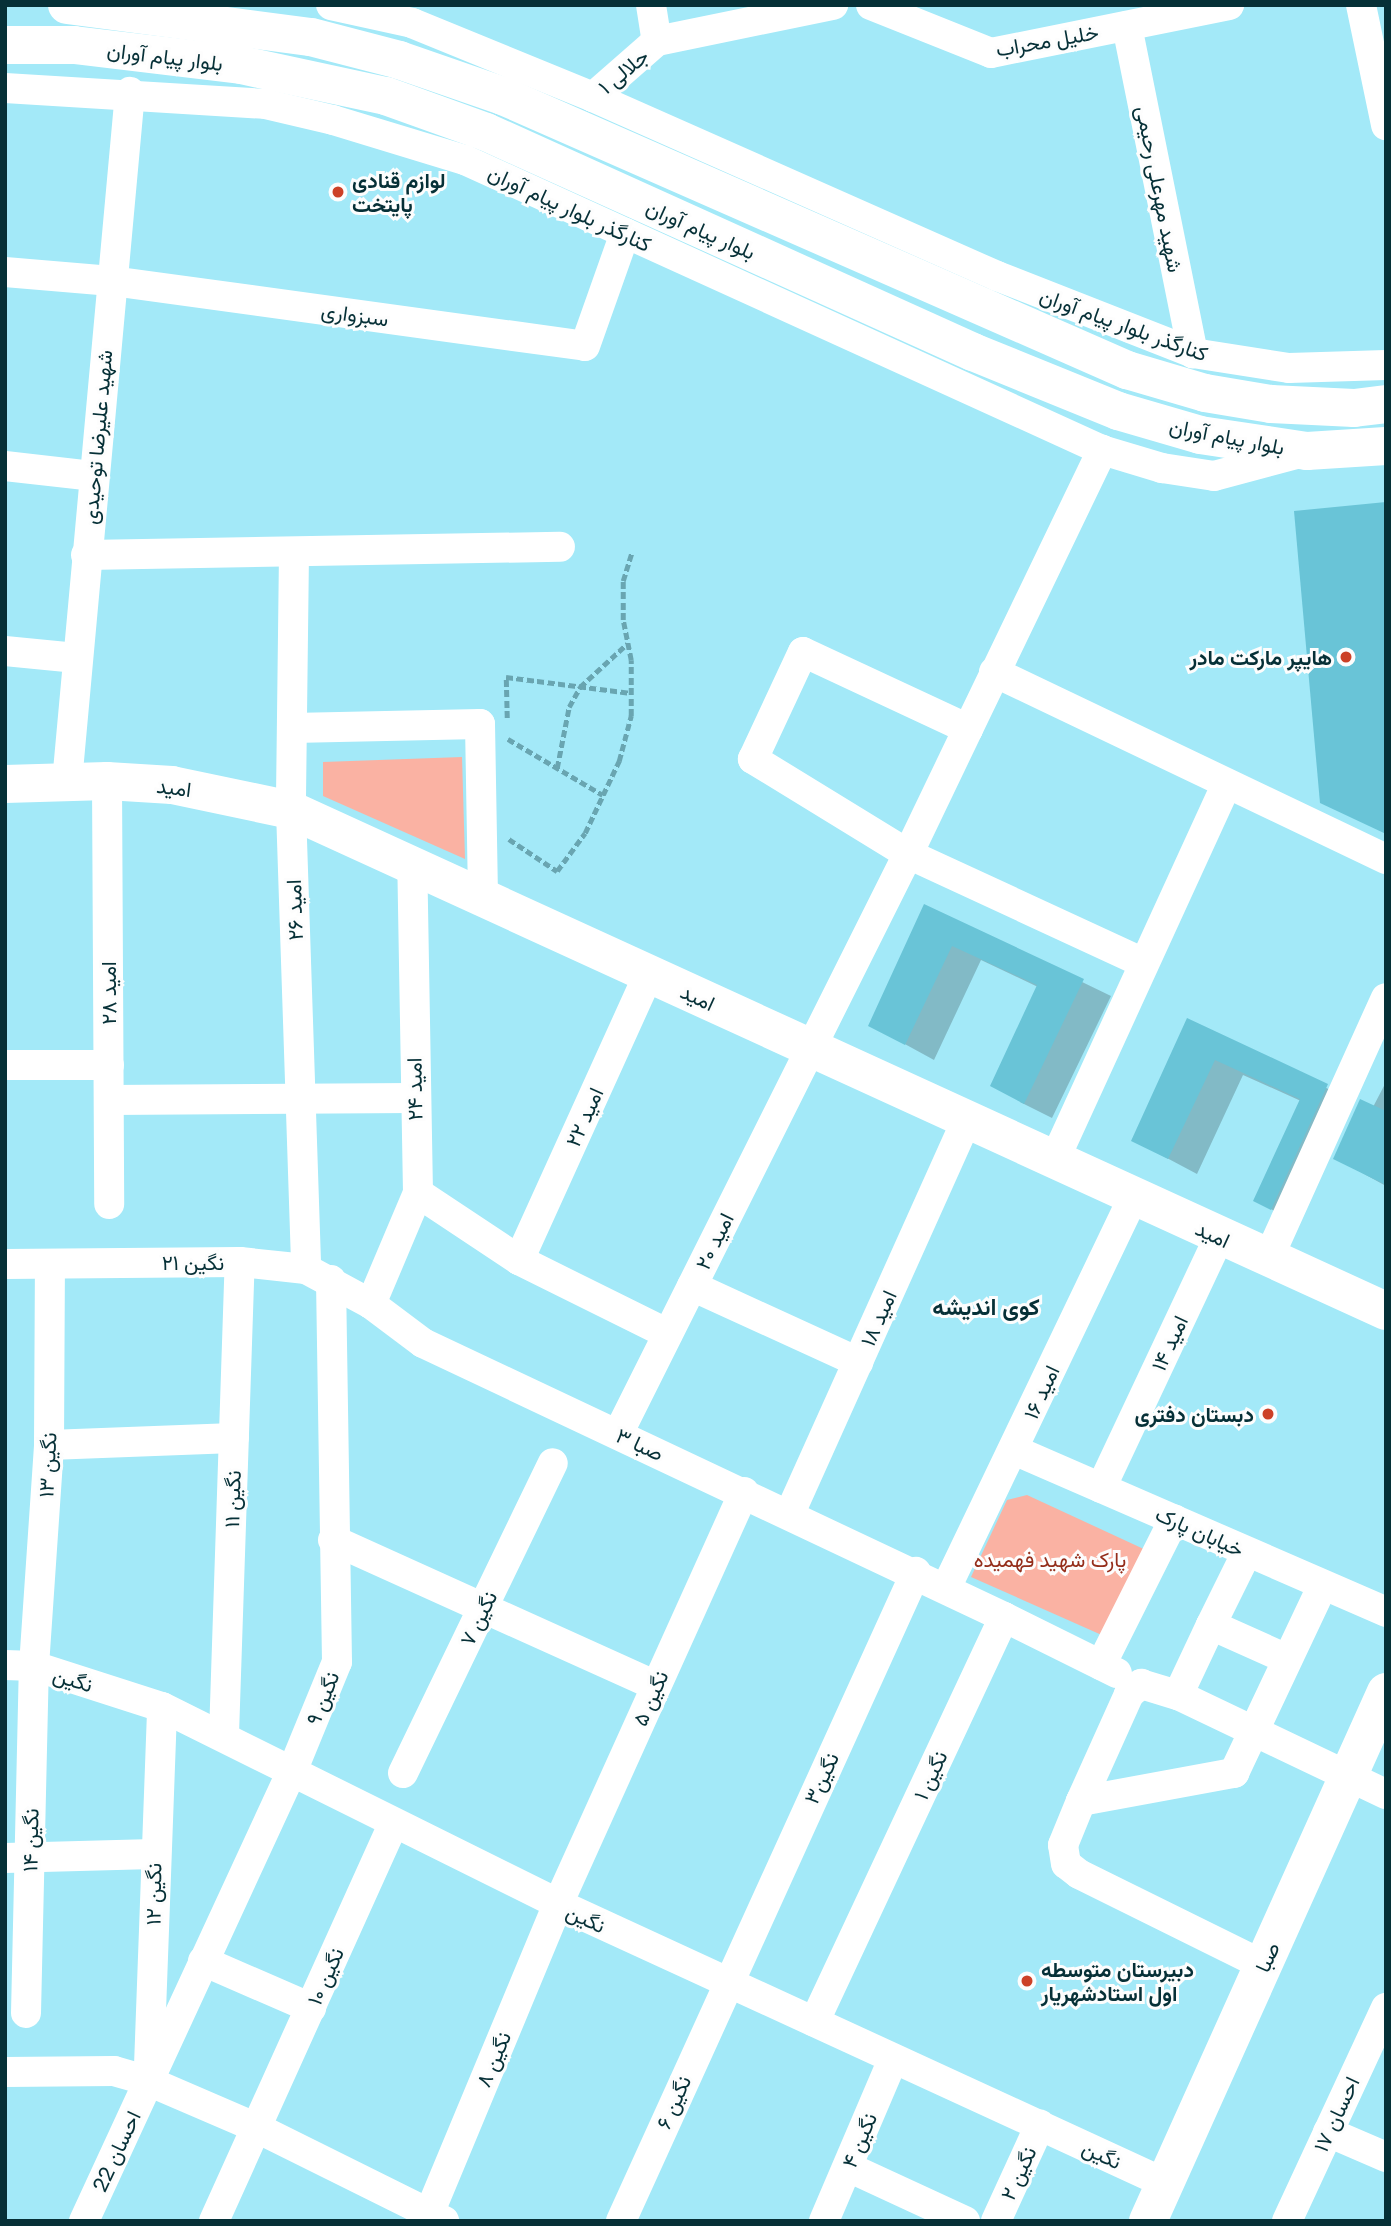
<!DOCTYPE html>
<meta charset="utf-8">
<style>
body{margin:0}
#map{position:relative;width:1391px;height:2226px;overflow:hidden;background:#a3e9f8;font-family:"Golos Text",Vazirmatn,sans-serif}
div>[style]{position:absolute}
.green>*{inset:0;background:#fab2a3}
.shadow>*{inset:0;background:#0003}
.building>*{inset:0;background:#69c4d7}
.path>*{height:4.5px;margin-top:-2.25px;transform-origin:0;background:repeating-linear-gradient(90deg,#69a5b1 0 7px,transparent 0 10.5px)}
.street>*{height:30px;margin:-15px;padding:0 15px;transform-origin:15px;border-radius:15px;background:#fff}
.secondary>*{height:38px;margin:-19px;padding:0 19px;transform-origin:19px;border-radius:19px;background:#fff}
.dots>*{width:19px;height:19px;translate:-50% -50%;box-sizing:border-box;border:4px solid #fdfdfd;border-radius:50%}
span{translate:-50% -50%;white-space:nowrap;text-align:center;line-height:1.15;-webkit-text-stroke:6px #fdfdfd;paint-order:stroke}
.street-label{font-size:21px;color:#063037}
.poi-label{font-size:21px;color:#063037;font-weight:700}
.left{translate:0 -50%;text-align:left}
.right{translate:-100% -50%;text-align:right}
.park-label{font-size:21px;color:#942d1a}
.neighbourhood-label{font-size:23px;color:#063037;font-weight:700}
.frame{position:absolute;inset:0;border:7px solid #063037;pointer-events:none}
</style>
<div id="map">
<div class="green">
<div style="clip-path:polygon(462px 757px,465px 859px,323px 796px,323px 762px)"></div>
<div style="clip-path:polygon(1027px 1495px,1161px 1557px,1122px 1644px,971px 1577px,1007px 1500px)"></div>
</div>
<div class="shadow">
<div style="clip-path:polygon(925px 906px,1111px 996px,1052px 1118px,1020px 1102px,1038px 987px,981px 960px,934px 1060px,870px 1025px)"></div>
<div style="clip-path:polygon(1187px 1020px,1355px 1102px,1283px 1216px,1255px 1200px,1301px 1101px,1243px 1075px,1197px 1174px,1133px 1140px)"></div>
<div style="clip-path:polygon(1386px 1082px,1386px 1186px,1335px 1158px,1373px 1107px)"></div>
</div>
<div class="building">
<div style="clip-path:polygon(1386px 502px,1386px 834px,1320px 803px,1294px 511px)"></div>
<div style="clip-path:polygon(924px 904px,1084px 979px,1024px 1104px,990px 1086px,1037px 985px,952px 946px,905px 1045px,868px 1026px)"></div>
<div style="clip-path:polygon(1187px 1018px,1328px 1084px,1271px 1210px,1253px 1201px,1300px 1099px,1215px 1060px,1168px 1159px,1131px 1141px)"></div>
<div style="clip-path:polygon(1360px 1099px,1386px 1111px,1386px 1185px,1333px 1159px)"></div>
</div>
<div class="path">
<div style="left:507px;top:718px;width:41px;rotate:-91.4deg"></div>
<div style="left:506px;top:677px;width:126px;rotate:7.3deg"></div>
<div style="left:508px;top:739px;width:110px;rotate:30.5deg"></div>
<div style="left:557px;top:768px;width:62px;rotate:-78.9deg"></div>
<div style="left:569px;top:707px;width:23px;rotate:-61deg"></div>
<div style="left:580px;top:687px;width:64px;rotate:-42.5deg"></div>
<div style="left:509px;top:839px;width:58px;rotate:33.7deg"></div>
<div style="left:557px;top:871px;width:47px;rotate:-53.6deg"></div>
<div style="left:585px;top:833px;width:80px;rotate:-64.7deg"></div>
<div style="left:619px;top:761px;width:47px;rotate:-75.1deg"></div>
<div style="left:631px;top:716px;width:56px;rotate:-90deg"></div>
<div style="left:631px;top:660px;width:41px;rotate:-101.3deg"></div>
<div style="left:623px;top:620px;width:39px;rotate:-90deg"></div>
<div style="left:623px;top:581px;width:31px;rotate:-73deg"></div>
</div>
<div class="street">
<div style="left:331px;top:5px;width:83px;rotate:12.5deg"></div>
<div style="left:412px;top:23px;width:196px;rotate:22.2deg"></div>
<div style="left:593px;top:97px;width:442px;rotate:23.9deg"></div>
<div style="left:997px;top:276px;width:211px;rotate:21.4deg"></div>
<div style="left:1193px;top:353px;width:97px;rotate:8.9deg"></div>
<div style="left:1289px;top:368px;width:97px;rotate:-1.8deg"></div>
<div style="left:651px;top:5px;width:36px;rotate:81deg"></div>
<div style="left:871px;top:5px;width:129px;rotate:21.8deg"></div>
<div style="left:991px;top:53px;width:243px;rotate:-11.4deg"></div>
<div style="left:1361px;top:5px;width:123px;rotate:78.2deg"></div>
<div style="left:1127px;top:26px;width:334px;rotate:78.6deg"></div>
<div style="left:5px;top:88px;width:260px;rotate:3.5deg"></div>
<div style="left:265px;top:104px;width:70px;rotate:13.2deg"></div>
<div style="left:333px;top:120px;width:138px;rotate:16.9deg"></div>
<div style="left:465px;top:160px;width:700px;rotate:24.48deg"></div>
<div style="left:1102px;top:450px;width:63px;rotate:16.7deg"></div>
<div style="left:1162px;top:468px;width:53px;rotate:8.7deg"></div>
<div style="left:1214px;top:476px;width:89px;rotate:-15deg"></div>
<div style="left:593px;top:97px;width:85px;rotate:-41.2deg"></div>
<div style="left:657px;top:41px;width:180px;rotate:-11.6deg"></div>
<div style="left:5px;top:272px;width:107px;rotate:4.8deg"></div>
<div style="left:112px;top:281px;width:477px;rotate:7.8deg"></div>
<div style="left:585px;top:346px;width:120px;rotate:-70.5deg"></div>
<div style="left:5px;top:466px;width:90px;rotate:6.4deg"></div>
<div style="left:294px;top:552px;width:258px;rotate:90.7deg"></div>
<div style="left:291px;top:810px;width:459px;rotate:88.1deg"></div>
<div style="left:86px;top:555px;width:474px;rotate:-1deg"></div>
<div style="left:5px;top:651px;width:72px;rotate:5.6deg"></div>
<div style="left:994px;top:672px;width:434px;rotate:25.5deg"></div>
<div style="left:292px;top:728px;width:188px;rotate:-1.2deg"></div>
<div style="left:480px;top:724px;width:173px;rotate:89deg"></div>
<div style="left:968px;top:729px;width:139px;rotate:115.6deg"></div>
<div style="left:908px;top:854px;width:260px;rotate:24.8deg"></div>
<div style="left:107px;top:781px;width:423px;rotate:89.7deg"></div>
<div style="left:67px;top:782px;width:693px;rotate:-84.78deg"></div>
<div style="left:5px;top:1065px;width:104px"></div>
<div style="left:109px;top:1100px;width:304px;rotate:-0.4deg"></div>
<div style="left:1054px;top:1161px;width:415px;rotate:-65.4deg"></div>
<div style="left:418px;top:1193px;width:121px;rotate:33.6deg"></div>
<div style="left:519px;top:1260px;width:166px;rotate:26.4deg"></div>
<div style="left:1268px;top:1259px;width:286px;rotate:-65.7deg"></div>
<div style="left:519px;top:1260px;width:314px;rotate:-65.6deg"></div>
<div style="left:5px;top:1264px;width:235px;rotate:-0.5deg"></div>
<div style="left:240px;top:1262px;width:66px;rotate:6.1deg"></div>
<div style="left:306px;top:1269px;width:74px;rotate:28.3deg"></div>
<div style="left:371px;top:1304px;width:65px;rotate:36.9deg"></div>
<div style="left:423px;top:1343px;width:642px;rotate:25.25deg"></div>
<div style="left:1004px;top:1617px;width:447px;rotate:115.1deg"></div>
<div style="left:692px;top:1286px;width:183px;rotate:24.6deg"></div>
<div style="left:371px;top:1304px;width:121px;rotate:-67.1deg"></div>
<div style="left:418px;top:1193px;width:329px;rotate:-91deg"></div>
<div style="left:618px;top:1434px;width:648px;rotate:-63.43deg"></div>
<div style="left:908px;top:854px;width:182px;rotate:-148.5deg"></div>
<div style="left:753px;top:759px;width:118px;rotate:-65deg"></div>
<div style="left:803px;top:652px;width:182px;rotate:25deg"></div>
<div style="left:968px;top:729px;width:310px;rotate:-64.3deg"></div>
<div style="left:49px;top:1445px;width:185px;rotate:-2.2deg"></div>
<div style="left:1014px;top:1450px;width:406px;rotate:23.5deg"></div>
<div style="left:1101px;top:1488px;width:277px;rotate:-64.8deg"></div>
<div style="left:790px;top:1513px;width:429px;rotate:-65.8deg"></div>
<div style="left:333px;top:1540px;width:354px;rotate:24.3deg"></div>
<div style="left:1247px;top:1552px;width:81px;rotate:116.3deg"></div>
<div style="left:1211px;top:1625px;width:83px;rotate:24.1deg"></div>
<div style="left:947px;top:1586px;width:431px;rotate:-64.4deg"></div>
<div style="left:1004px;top:1617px;width:126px;rotate:26.4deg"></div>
<div style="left:1211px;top:1625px;width:77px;rotate:115.2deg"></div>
<div style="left:1178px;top:1695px;width:230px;rotate:25.5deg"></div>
<div style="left:5px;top:1665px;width:29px;rotate:2deg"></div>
<div style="left:34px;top:1666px;width:134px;rotate:17.8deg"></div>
<div style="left:162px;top:1707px;width:442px;rotate:26.4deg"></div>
<div style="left:558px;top:1904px;width:668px;rotate:24.69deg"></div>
<div style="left:1101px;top:1665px;width:163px;rotate:-63.4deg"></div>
<div style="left:224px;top:1735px;width:473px;rotate:-88.1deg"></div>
<div style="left:403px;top:1773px;width:344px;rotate:-64.2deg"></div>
<div style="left:1081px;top:1801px;width:117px;rotate:-65.8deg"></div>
<div style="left:1129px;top:1694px;width:16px;rotate:-40deg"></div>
<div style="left:1141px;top:1684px;width:39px;rotate:17deg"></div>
<div style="left:5px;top:1858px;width:149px;rotate:-1.5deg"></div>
<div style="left:203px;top:1961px;width:118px;rotate:23.5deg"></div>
<div style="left:1263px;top:1965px;width:205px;rotate:-153.7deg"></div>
<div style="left:1079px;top:1874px;width:16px;rotate:-142deg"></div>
<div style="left:1066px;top:1864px;width:19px;rotate:-99deg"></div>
<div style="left:1063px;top:1845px;width:48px;rotate:-67.8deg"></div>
<div style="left:1081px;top:1801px;width:156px;rotate:-10.4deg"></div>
<div style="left:1234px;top:1773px;width:208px;rotate:-64.7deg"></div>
<div style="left:26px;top:2013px;width:347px;rotate:-88.7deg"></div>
<div style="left:34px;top:1666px;width:222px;rotate:-86.1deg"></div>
<div style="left:49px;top:1445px;width:181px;rotate:-89.7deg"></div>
<div style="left:149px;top:2066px;width:359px;rotate:-87.9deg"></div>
<div style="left:5px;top:2072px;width:109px;rotate:-0.5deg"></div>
<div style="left:114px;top:2071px;width:35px;rotate:16deg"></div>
<div style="left:148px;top:2081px;width:119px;rotate:23.3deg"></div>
<div style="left:257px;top:2128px;width:209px;rotate:26.4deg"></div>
<div style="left:1328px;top:2132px;width:63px;rotate:23.3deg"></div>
<div style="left:848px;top:2167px;width:129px;rotate:24.8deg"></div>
<div style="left:84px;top:2221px;width:493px;rotate:-65.2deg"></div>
<div style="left:291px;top:1774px;width:121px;rotate:-67.7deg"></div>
<div style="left:337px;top:1662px;width:382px;rotate:-90.9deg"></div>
<div style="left:214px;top:2221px;width:435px;rotate:-65.7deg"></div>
<div style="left:426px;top:2221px;width:343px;rotate:-67.4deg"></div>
<div style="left:558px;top:1904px;width:452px;rotate:-65.7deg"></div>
<div style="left:621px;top:2221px;width:713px;rotate:-65.56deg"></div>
<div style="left:824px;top:2221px;width:176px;rotate:-66.9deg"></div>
<div style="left:996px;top:2221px;width:106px;rotate:-65.4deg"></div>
<div style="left:1287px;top:2221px;width:235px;rotate:-65.1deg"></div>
</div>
<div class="secondary">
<div style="left:67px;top:5px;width:246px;rotate:7.5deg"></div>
<div style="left:311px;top:37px;width:91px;rotate:14.6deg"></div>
<div style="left:399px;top:60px;width:110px;rotate:19.1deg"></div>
<div style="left:503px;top:96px;width:682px;rotate:23.71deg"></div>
<div style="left:1127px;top:370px;width:81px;rotate:16.4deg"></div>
<div style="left:1205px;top:393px;width:67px;rotate:9.5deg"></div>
<div style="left:1271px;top:404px;width:83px;rotate:2.8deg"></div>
<div style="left:1354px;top:408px;width:32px;rotate:-7deg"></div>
<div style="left:5px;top:45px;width:69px"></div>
<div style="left:74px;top:45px;width:168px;rotate:6.8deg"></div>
<div style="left:241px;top:65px;width:148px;rotate:12.1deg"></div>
<div style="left:386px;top:96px;width:106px;rotate:19.8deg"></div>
<div style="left:486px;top:132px;width:534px;rotate:24.31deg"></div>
<div style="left:973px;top:352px;width:157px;rotate:22.1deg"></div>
<div style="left:1118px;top:411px;width:85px;rotate:16.3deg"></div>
<div style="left:1200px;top:435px;width:108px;rotate:8.5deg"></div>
<div style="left:1307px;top:451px;width:79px;rotate:-3.6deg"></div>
<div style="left:5px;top:784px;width:102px;rotate:-1.7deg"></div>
<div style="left:107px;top:781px;width:65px;rotate:3.5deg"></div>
<div style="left:172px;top:785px;width:122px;rotate:11.9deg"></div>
<div style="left:291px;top:810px;width:1204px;rotate:24.59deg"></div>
<div style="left:1148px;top:2221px;width:580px;rotate:-65.78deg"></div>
</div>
<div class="dots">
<div style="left:338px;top:192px;background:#cc4127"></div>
<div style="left:1346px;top:657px;background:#cc4127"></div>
<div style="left:1268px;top:1414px;background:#cc4127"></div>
<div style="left:1027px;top:1981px;background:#cc4127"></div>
</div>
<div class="street-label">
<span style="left:1047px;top:40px;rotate:-10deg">خلیل محراب</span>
<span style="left:165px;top:56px;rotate:7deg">بلوار پیام آوران</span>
<span style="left:623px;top:71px;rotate:-40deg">جلالی ۱</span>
<span style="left:1160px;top:189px;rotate:79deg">شهید مهرعلی رحیمی</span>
<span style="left:570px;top:208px;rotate:25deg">کنارگذر بلوار پیام آوران</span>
<span style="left:701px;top:229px;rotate:24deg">بلوار پیام آوران</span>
<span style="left:355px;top:314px;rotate:8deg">سبزواری</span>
<span style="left:1124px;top:324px;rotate:20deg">کنارگذر بلوار پیام آوران</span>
<span style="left:1227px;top:436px;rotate:11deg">بلوار پیام آوران</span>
<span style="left:97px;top:437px;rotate:-85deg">شهید علیرضا توحیدی</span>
<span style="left:174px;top:787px;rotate:7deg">امید</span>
<span style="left:294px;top:910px;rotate:-92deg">امید ۲۶</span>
<span style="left:108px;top:993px;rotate:-90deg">امید ۲۸</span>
<span style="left:698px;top:997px;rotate:25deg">امید</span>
<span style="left:414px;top:1089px;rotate:-91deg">امید ۲۴</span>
<span style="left:584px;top:1117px;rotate:-66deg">امید ۲۲</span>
<span style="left:1213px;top:1234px;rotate:25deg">امید</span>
<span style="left:714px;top:1241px;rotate:-64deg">امید ۲۰</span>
<span style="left:193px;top:1262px">نگین ۲۱</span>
<span style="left:878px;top:1318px;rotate:-66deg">امید ۱۸</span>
<span style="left:1169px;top:1343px;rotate:-65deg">امید ۱۴</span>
<span style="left:1041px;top:1392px;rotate:-65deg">امید ۱۶</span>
<span style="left:640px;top:1444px;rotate:25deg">صبا ۳</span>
<span style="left:47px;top:1465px;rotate:-87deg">نگین ۱۳</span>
<span style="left:232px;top:1499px;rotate:-88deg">نگین ۱۱</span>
<span style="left:1200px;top:1531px;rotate:24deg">خیابان پارک</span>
<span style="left:478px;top:1618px;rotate:-64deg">نگین ۷</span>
<span style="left:73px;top:1679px;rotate:17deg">نگین</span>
<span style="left:322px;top:1698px;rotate:-68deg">نگین ۹</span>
<span style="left:650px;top:1698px;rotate:-66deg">نگین ۵</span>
<span style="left:930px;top:1775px;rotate:-65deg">نگین ۱</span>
<span style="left:821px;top:1778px;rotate:-65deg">نگین۳</span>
<span style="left:30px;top:1840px;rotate:-89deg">نگین ۱۴</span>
<span style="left:153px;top:1894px;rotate:-89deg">نگین ۱۲</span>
<span style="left:586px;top:1918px;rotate:25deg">نگین</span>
<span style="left:1267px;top:1957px;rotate:-66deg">صبا</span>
<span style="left:325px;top:1976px;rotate:-66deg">نگین ۱۰</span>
<span style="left:493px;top:2059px;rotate:-67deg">نگین ۸</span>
<span style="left:673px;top:2102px;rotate:-66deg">نگین ۶</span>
<span style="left:1336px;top:2114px;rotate:-65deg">احسان ۱۷</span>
<span style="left:859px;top:2140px;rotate:-67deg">نگین ۴</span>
<span style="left:116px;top:2151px;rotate:-65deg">احسان 22</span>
<span style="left:1102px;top:2154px;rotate:25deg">نگین</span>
<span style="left:1018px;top:2173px;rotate:-65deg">نگین ۲</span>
</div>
<div class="poi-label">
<span class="left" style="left:352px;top:192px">لوازم قنادی<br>پایتخت</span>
<span class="right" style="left:1332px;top:657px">هایپر مارکت مادر</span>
<span class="right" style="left:1254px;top:1414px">دبستان دفتری</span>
<span class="left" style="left:1041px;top:1981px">دبیرستان متوسطه<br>اول استادشهریار</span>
</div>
<div class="park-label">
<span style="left:1050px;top:1559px">پارک شهید فهمیده</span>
</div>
<div class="neighbourhood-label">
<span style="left:986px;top:1306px">کوی اندیشه</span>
</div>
<div class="frame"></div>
</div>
